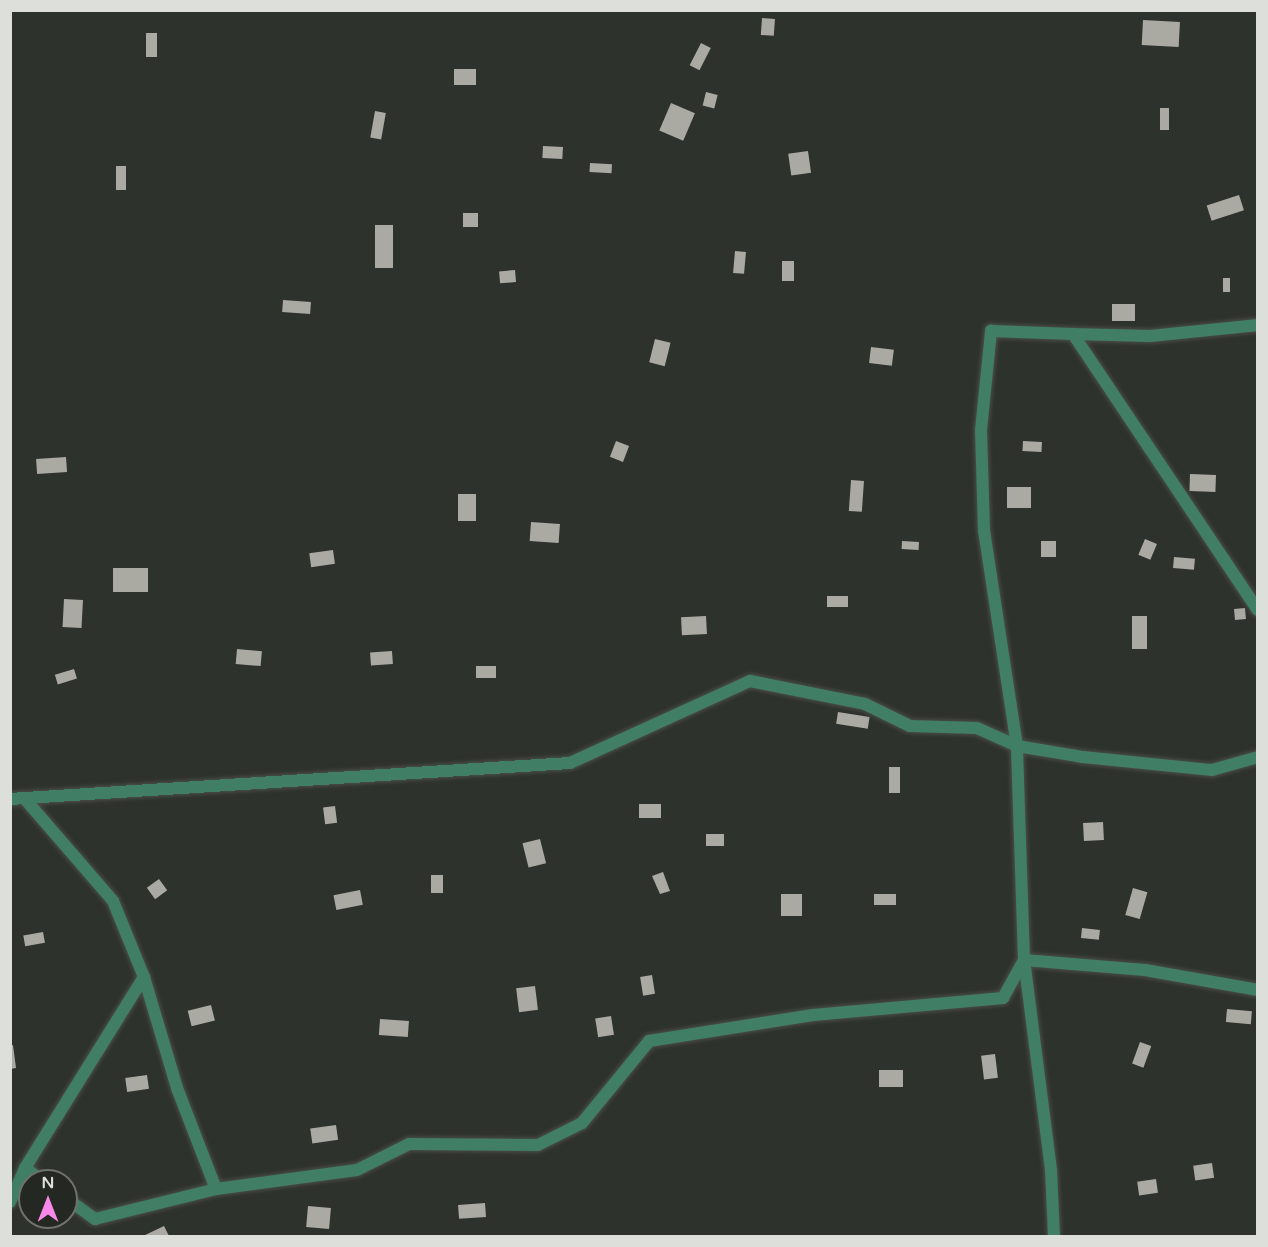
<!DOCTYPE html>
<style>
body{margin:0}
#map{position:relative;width:1268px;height:1247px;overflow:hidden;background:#2e322c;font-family:"Varela Round",sans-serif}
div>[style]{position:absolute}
.building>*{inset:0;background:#abaaa2;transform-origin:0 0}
.roads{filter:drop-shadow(0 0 2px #4a4e48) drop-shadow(0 0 2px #4a4e48)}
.street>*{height:12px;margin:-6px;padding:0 6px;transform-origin:6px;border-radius:6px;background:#407f66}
span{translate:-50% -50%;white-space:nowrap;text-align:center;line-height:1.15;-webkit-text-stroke:6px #242822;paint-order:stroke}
.frame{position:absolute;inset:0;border:12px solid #dddfdb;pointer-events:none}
.north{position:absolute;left:18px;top:1169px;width:60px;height:60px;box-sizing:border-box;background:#242822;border:2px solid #6e716c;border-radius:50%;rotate:0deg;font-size:16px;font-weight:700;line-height:24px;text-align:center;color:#dddfdb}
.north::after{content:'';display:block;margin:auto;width:21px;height:27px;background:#f888ea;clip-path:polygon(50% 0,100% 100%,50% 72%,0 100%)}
</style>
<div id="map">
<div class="building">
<div style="left:762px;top:18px;width:13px;height:17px;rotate:4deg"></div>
<div style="left:1143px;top:20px;width:37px;height:25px;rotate:3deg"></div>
<div style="left:146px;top:33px;width:11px;height:24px"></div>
<div style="left:701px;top:43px;width:11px;height:25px;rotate:27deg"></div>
<div style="left:454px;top:69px;width:22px;height:16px"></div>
<div style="left:706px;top:92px;width:12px;height:14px;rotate:14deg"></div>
<div style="left:671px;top:103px;width:26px;height:30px;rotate:23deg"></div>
<div style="left:1160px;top:108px;width:9px;height:22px"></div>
<div style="left:375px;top:111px;width:11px;height:27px;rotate:10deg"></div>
<div style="left:543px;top:146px;width:20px;height:12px;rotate:3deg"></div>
<div style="left:808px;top:151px;width:22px;height:20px;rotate:82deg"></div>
<div style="left:590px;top:163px;width:22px;height:9px;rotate:3deg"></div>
<div style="left:116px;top:166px;width:10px;height:24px"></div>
<div style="left:1239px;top:195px;width:16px;height:34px;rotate:72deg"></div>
<div style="left:478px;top:213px;width:14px;height:15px;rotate:90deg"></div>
<div style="left:375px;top:225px;width:18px;height:43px"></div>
<div style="left:735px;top:251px;width:11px;height:22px;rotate:5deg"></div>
<div style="left:782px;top:261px;width:12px;height:20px"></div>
<div style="left:515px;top:270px;width:12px;height:16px;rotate:85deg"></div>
<div style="left:1223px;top:278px;width:7px;height:14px"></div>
<div style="left:283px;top:300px;width:28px;height:12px;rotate:4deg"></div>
<div style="left:1112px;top:304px;width:23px;height:17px"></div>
<div style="left:655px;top:339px;width:16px;height:24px;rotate:14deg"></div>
<div style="left:871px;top:347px;width:23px;height:16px;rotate:7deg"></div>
<div style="left:616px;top:441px;width:14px;height:17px;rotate:21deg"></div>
<div style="left:1023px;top:441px;width:19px;height:10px;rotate:3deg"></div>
<div style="left:66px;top:457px;width:15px;height:30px;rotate:86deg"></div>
<div style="left:1190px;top:474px;width:26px;height:17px;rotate:2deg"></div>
<div style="left:851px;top:480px;width:13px;height:31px;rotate:4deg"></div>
<div style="left:1007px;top:487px;width:24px;height:21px"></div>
<div style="left:458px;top:494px;width:18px;height:27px"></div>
<div style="left:531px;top:522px;width:29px;height:19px;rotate:4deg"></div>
<div style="left:1145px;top:539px;width:13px;height:17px;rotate:23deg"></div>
<div style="left:902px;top:541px;width:17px;height:8px;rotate:3deg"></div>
<div style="left:1041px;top:541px;width:15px;height:16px"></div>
<div style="left:333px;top:550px;width:14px;height:24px;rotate:82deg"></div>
<div style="left:1174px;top:557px;width:21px;height:11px;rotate:5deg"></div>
<div style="left:113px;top:568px;width:35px;height:24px"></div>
<div style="left:827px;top:596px;width:21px;height:11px"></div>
<div style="left:64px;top:599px;width:19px;height:28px;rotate:3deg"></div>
<div style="left:1245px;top:608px;width:11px;height:11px;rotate:85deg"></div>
<div style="left:706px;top:616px;width:18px;height:25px;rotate:87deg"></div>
<div style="left:1132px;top:616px;width:15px;height:33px"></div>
<div style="left:237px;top:649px;width:25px;height:15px;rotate:5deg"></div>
<div style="left:392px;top:651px;width:13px;height:22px;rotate:86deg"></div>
<div style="left:496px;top:666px;width:12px;height:20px;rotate:90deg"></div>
<div style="left:74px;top:669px;width:10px;height:20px;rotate:73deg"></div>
<div style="left:838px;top:712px;width:32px;height:12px;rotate:9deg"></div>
<div style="left:889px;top:767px;width:11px;height:26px"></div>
<div style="left:639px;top:804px;width:22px;height:14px"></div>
<div style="left:335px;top:806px;width:17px;height:12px;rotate:83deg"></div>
<div style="left:1103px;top:822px;width:18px;height:20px;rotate:87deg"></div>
<div style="left:706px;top:834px;width:18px;height:12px"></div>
<div style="left:540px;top:839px;width:25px;height:18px;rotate:76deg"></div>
<div style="clip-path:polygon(663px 872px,670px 891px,660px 894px,652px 876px)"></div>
<div style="left:431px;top:875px;width:12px;height:18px"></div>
<div style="left:159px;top:879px;width:14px;height:15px;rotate:54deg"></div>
<div style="left:1133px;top:888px;width:15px;height:28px;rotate:16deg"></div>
<div style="left:360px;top:890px;width:15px;height:27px;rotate:79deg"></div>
<div style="left:781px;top:894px;width:21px;height:22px"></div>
<div style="left:874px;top:894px;width:22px;height:11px"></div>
<div style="left:1082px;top:928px;width:18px;height:10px;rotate:6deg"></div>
<div style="left:43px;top:932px;width:11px;height:20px;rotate:80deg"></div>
<div style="left:652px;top:975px;width:19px;height:12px;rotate:81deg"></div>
<div style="left:535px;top:986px;width:24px;height:19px;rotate:83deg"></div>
<div style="left:211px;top:1005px;width:16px;height:24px;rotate:76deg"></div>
<div style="left:1227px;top:1009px;width:25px;height:13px;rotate:5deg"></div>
<div style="left:611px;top:1016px;width:19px;height:16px;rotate:81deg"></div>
<div style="left:380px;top:1019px;width:29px;height:16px;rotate:4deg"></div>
<div style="left:1140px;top:1042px;width:12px;height:23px;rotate:20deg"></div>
<div style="clip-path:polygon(13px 1045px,16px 1068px,10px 1069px,10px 1046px)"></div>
<div style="left:995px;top:1054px;width:24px;height:14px;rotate:83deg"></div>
<div style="left:903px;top:1070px;width:17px;height:24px;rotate:90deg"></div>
<div style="left:147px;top:1075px;width:14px;height:22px;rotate:82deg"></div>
<div style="left:336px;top:1125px;width:15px;height:26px;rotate:82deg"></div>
<div style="left:1212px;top:1163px;width:15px;height:19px;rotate:82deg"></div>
<div style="left:1156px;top:1179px;width:14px;height:19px;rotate:82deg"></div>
<div style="left:485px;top:1203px;width:14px;height:27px;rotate:86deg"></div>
<div style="left:308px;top:1206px;width:23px;height:21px;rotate:5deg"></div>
<div style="clip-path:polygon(164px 1226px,169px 1236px,143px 1236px)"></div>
</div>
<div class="roads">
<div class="street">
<div style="left:1073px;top:334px;width:77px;rotate:1.5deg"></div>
<div style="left:1150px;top:336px;width:109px;rotate:-5.8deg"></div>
<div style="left:10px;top:799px;width:561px;rotate:-3.68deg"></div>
<div style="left:570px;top:763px;width:198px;rotate:-24.5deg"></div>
<div style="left:750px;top:681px;width:117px;rotate:11.3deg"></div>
<div style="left:865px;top:704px;width:50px;rotate:26.1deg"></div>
<div style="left:910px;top:726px;width:67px;rotate:1.7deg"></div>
<div style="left:977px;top:728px;width:44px;rotate:24.2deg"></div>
<div style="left:1017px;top:746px;width:67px;rotate:9.5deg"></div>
<div style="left:1083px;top:757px;width:130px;rotate:5.8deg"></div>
<div style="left:1212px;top:770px;width:48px;rotate:-15.8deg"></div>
<div style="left:25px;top:799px;width:135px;rotate:49.2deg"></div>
<div style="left:113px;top:901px;width:82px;rotate:67.8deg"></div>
<div style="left:144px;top:977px;width:116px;rotate:73.4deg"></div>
<div style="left:177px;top:1088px;width:108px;rotate:68.9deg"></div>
<div style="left:25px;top:1168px;width:22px;rotate:36deg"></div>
<div style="left:66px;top:1198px;width:36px;rotate:36deg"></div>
<div style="left:95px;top:1219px;width:125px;rotate:-13.9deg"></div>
<div style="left:216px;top:1189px;width:142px;rotate:-7.7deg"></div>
<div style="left:357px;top:1170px;width:58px;rotate:-26.6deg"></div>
<div style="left:409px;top:1144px;width:129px;rotate:0.4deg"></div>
<div style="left:538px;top:1145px;width:49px;rotate:-26.6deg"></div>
<div style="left:582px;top:1123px;width:106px;rotate:-50.7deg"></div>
<div style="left:649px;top:1041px;width:166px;rotate:-9deg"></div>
<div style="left:813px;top:1015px;width:191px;rotate:-5.1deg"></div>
<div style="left:1003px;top:998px;width:43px;rotate:-61.1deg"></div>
<div style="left:1024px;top:960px;width:121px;rotate:4.7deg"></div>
<div style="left:1145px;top:970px;width:115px;rotate:10deg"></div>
<div style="left:10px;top:1202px;width:37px;rotate:-66deg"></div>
<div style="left:25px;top:1168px;width:225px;rotate:-58.1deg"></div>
<div style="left:1054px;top:1236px;width:66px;rotate:-92.6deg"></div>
<div style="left:1051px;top:1170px;width:212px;rotate:-97.3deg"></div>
<div style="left:1024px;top:960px;width:214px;rotate:-91.9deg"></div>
<div style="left:1017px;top:746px;width:218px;rotate:-98.7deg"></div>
<div style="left:984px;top:531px;width:101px;rotate:-91.7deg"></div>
<div style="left:981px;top:430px;width:100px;rotate:-84.2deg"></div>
<div style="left:991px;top:331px;width:82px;rotate:2.1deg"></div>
<div style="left:1073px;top:334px;width:332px;rotate:56.2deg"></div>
</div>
</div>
<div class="frame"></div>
<div class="north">N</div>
</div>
